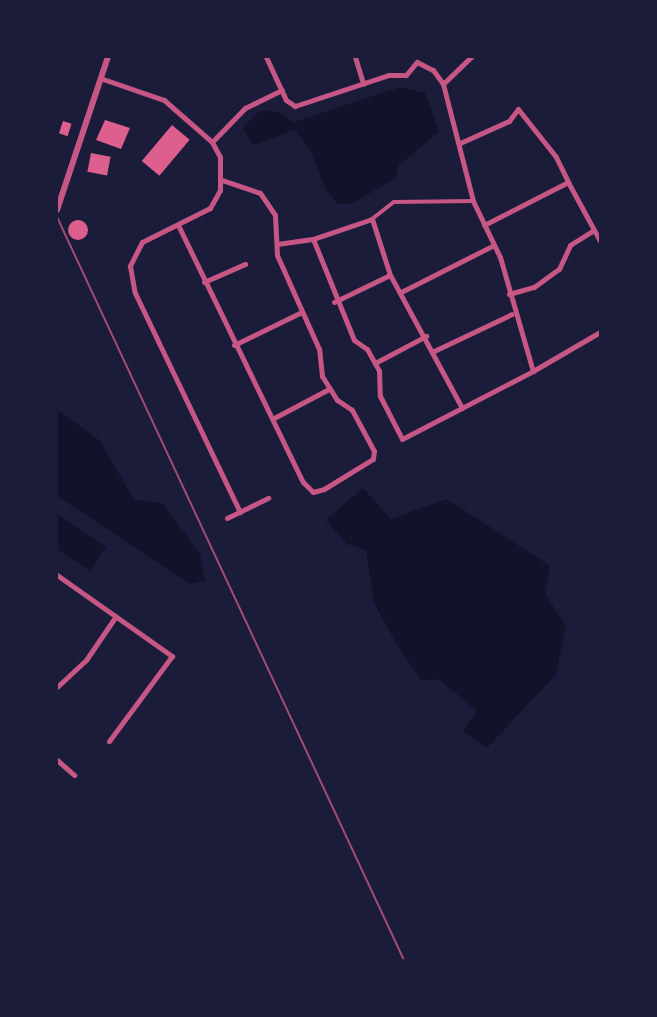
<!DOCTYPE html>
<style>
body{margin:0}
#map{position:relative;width:657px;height:1017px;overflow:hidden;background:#1b1b3a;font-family:Manrope,sans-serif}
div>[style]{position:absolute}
.water>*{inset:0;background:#12122b}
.building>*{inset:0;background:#dd5f8e;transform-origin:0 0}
.round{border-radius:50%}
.pedestrian>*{height:4px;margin:-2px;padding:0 2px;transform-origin:2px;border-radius:2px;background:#c65784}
.minor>*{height:5px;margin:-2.5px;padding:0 2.5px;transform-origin:2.5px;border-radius:2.5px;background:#c65784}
.tertiary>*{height:6px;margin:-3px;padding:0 3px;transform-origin:3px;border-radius:3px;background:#c65784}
.rail>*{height:2px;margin:-1px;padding:0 1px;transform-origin:1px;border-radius:1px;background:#a44b75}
span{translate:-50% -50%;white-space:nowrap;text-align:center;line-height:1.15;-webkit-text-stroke:5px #1b1b3a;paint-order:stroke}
.frame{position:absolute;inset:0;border:58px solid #1b1b3a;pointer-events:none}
</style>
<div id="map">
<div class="water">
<div style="clip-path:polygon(401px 87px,425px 93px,439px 132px,399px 165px,395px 178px,352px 204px,338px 204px,326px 190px,310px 149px,294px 130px,253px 145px,243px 128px,259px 111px,278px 112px,294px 122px)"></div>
<div style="clip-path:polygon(57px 409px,100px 441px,134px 500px,162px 503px,200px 554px,205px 581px,190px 584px,57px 496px)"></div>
<div style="clip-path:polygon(363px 488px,391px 519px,447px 499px,550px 566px,545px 594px,566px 626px,556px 674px,487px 748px,463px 731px,477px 711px,439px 679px,422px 681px,400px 650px,374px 603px,366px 550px,347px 544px,326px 520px)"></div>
<div style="clip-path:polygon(57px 514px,106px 547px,90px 571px,57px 549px)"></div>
</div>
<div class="building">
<div style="clip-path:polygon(105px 120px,130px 128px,121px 149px,96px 140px)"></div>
<div style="left:63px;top:121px;width:9px;height:13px;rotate:18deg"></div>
<div style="left:172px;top:125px;width:23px;height:47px;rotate:40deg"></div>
<div style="left:91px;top:153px;width:20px;height:19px;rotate:11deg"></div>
<div class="round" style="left:68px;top:220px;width:20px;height:20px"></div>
</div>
<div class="pedestrian">
<div style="left:372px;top:219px;width:28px;rotate:-38deg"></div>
<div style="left:394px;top:202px;width:79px;rotate:-0.7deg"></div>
</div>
<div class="minor">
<div style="left:266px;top:57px;width:47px;rotate:65.1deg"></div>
<div style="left:286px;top:100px;width:11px;rotate:34deg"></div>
<div style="left:295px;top:106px;width:99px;rotate:-18.3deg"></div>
<div style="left:389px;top:75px;width:17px"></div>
<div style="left:406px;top:75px;width:17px;rotate:-50deg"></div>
<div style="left:417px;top:62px;width:18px;rotate:27deg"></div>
<div style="left:433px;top:70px;width:17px;rotate:54deg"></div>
<div style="left:443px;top:84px;width:121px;rotate:75.6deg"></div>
<div style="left:473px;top:201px;width:62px;rotate:64.3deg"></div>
<div style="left:500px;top:257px;width:119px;rotate:73.9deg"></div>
<div style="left:355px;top:57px;width:28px;rotate:73deg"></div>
<div style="left:100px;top:78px;width:68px;rotate:19deg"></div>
<div style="left:164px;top:100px;width:64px;rotate:41.2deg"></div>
<div style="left:212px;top:142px;width:17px;rotate:62deg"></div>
<div style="left:220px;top:157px;width:33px;rotate:90deg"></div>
<div style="left:220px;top:190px;width:21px;rotate:119deg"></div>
<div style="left:210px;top:208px;width:76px;rotate:153.4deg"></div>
<div style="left:142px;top:242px;width:27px;rotate:117deg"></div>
<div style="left:130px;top:266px;width:27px;rotate:80deg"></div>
<div style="left:135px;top:293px;width:243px;rotate:64.4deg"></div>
<div style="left:443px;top:84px;width:39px;rotate:-44deg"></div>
<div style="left:212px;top:142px;width:47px;rotate:-45.9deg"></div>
<div style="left:245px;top:108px;width:41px;rotate:-25.9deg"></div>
<div style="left:460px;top:143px;width:54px;rotate:-24.2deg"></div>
<div style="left:509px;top:121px;width:15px;rotate:-53deg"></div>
<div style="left:518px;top:109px;width:61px;rotate:51.6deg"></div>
<div style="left:556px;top:157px;width:28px;rotate:64deg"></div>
<div style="left:484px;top:225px;width:94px;rotate:-27.1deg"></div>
<div style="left:568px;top:182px;width:67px;rotate:61.5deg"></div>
<div style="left:179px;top:227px;width:284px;rotate:64.1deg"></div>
<div style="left:303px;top:482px;width:14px;rotate:45deg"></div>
<div style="left:313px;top:492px;width:11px;rotate:-15deg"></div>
<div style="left:324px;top:489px;width:57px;rotate:-31.5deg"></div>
<div style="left:373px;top:459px;width:8px;rotate:-83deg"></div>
<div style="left:374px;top:451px;width:47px;rotate:-118.2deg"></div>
<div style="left:352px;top:410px;width:18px;rotate:-146deg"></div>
<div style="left:337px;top:400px;width:28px;rotate:-122deg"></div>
<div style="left:322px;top:376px;width:27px;rotate:-96deg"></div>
<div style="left:319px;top:349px;width:103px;rotate:-114.1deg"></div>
<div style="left:277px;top:255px;width:40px;rotate:-92.9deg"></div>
<div style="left:275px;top:215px;width:27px;rotate:-124deg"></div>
<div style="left:260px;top:193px;width:40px;rotate:-161.1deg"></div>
<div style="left:277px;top:244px;width:36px;rotate:-8deg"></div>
<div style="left:204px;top:282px;width:45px;rotate:-23.7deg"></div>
<div style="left:401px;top:292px;width:104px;rotate:-26.8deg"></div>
<div style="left:509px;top:294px;width:26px;rotate:-16deg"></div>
<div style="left:534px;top:287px;width:31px;rotate:-36deg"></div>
<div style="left:559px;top:269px;width:26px;rotate:-65deg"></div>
<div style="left:570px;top:245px;width:28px;rotate:-32deg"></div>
<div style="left:334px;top:302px;width:62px;rotate:-25.7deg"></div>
<div style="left:234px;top:345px;width:73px;rotate:-25.9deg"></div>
<div style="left:434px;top:351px;width:86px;rotate:-25.4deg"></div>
<div style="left:375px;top:363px;width:58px;rotate:-27.9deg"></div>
<div style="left:462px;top:408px;width:151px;rotate:-118.4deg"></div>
<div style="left:390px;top:275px;width:59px;rotate:-107.8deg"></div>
<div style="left:372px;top:219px;width:62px;rotate:161.3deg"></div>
<div style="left:313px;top:239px;width:109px;rotate:67.9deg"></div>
<div style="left:354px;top:340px;width:16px;rotate:35deg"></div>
<div style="left:367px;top:349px;width:25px;rotate:61deg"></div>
<div style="left:379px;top:371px;width:25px;rotate:88deg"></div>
<div style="left:380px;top:396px;width:48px;rotate:62.9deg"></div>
<div style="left:402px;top:439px;width:148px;rotate:-27.4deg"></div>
<div style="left:533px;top:371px;width:78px;rotate:-30.2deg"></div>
<div style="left:274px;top:418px;width:62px;rotate:-27.8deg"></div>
<div style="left:227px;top:518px;width:46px;rotate:-26deg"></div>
<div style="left:57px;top:575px;width:141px;rotate:35.2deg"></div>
<div style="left:172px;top:656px;width:106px;rotate:126.5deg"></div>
<div style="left:57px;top:687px;width:40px;rotate:-43deg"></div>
<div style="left:86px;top:660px;width:53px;rotate:-55.7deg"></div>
<div style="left:57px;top:760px;width:23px;rotate:41deg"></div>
</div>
<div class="tertiary">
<div style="left:57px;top:210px;width:161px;rotate:-71.6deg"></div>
</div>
<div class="rail">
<div style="left:57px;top:217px;width:820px;rotate:64.97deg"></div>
</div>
<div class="frame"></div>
</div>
